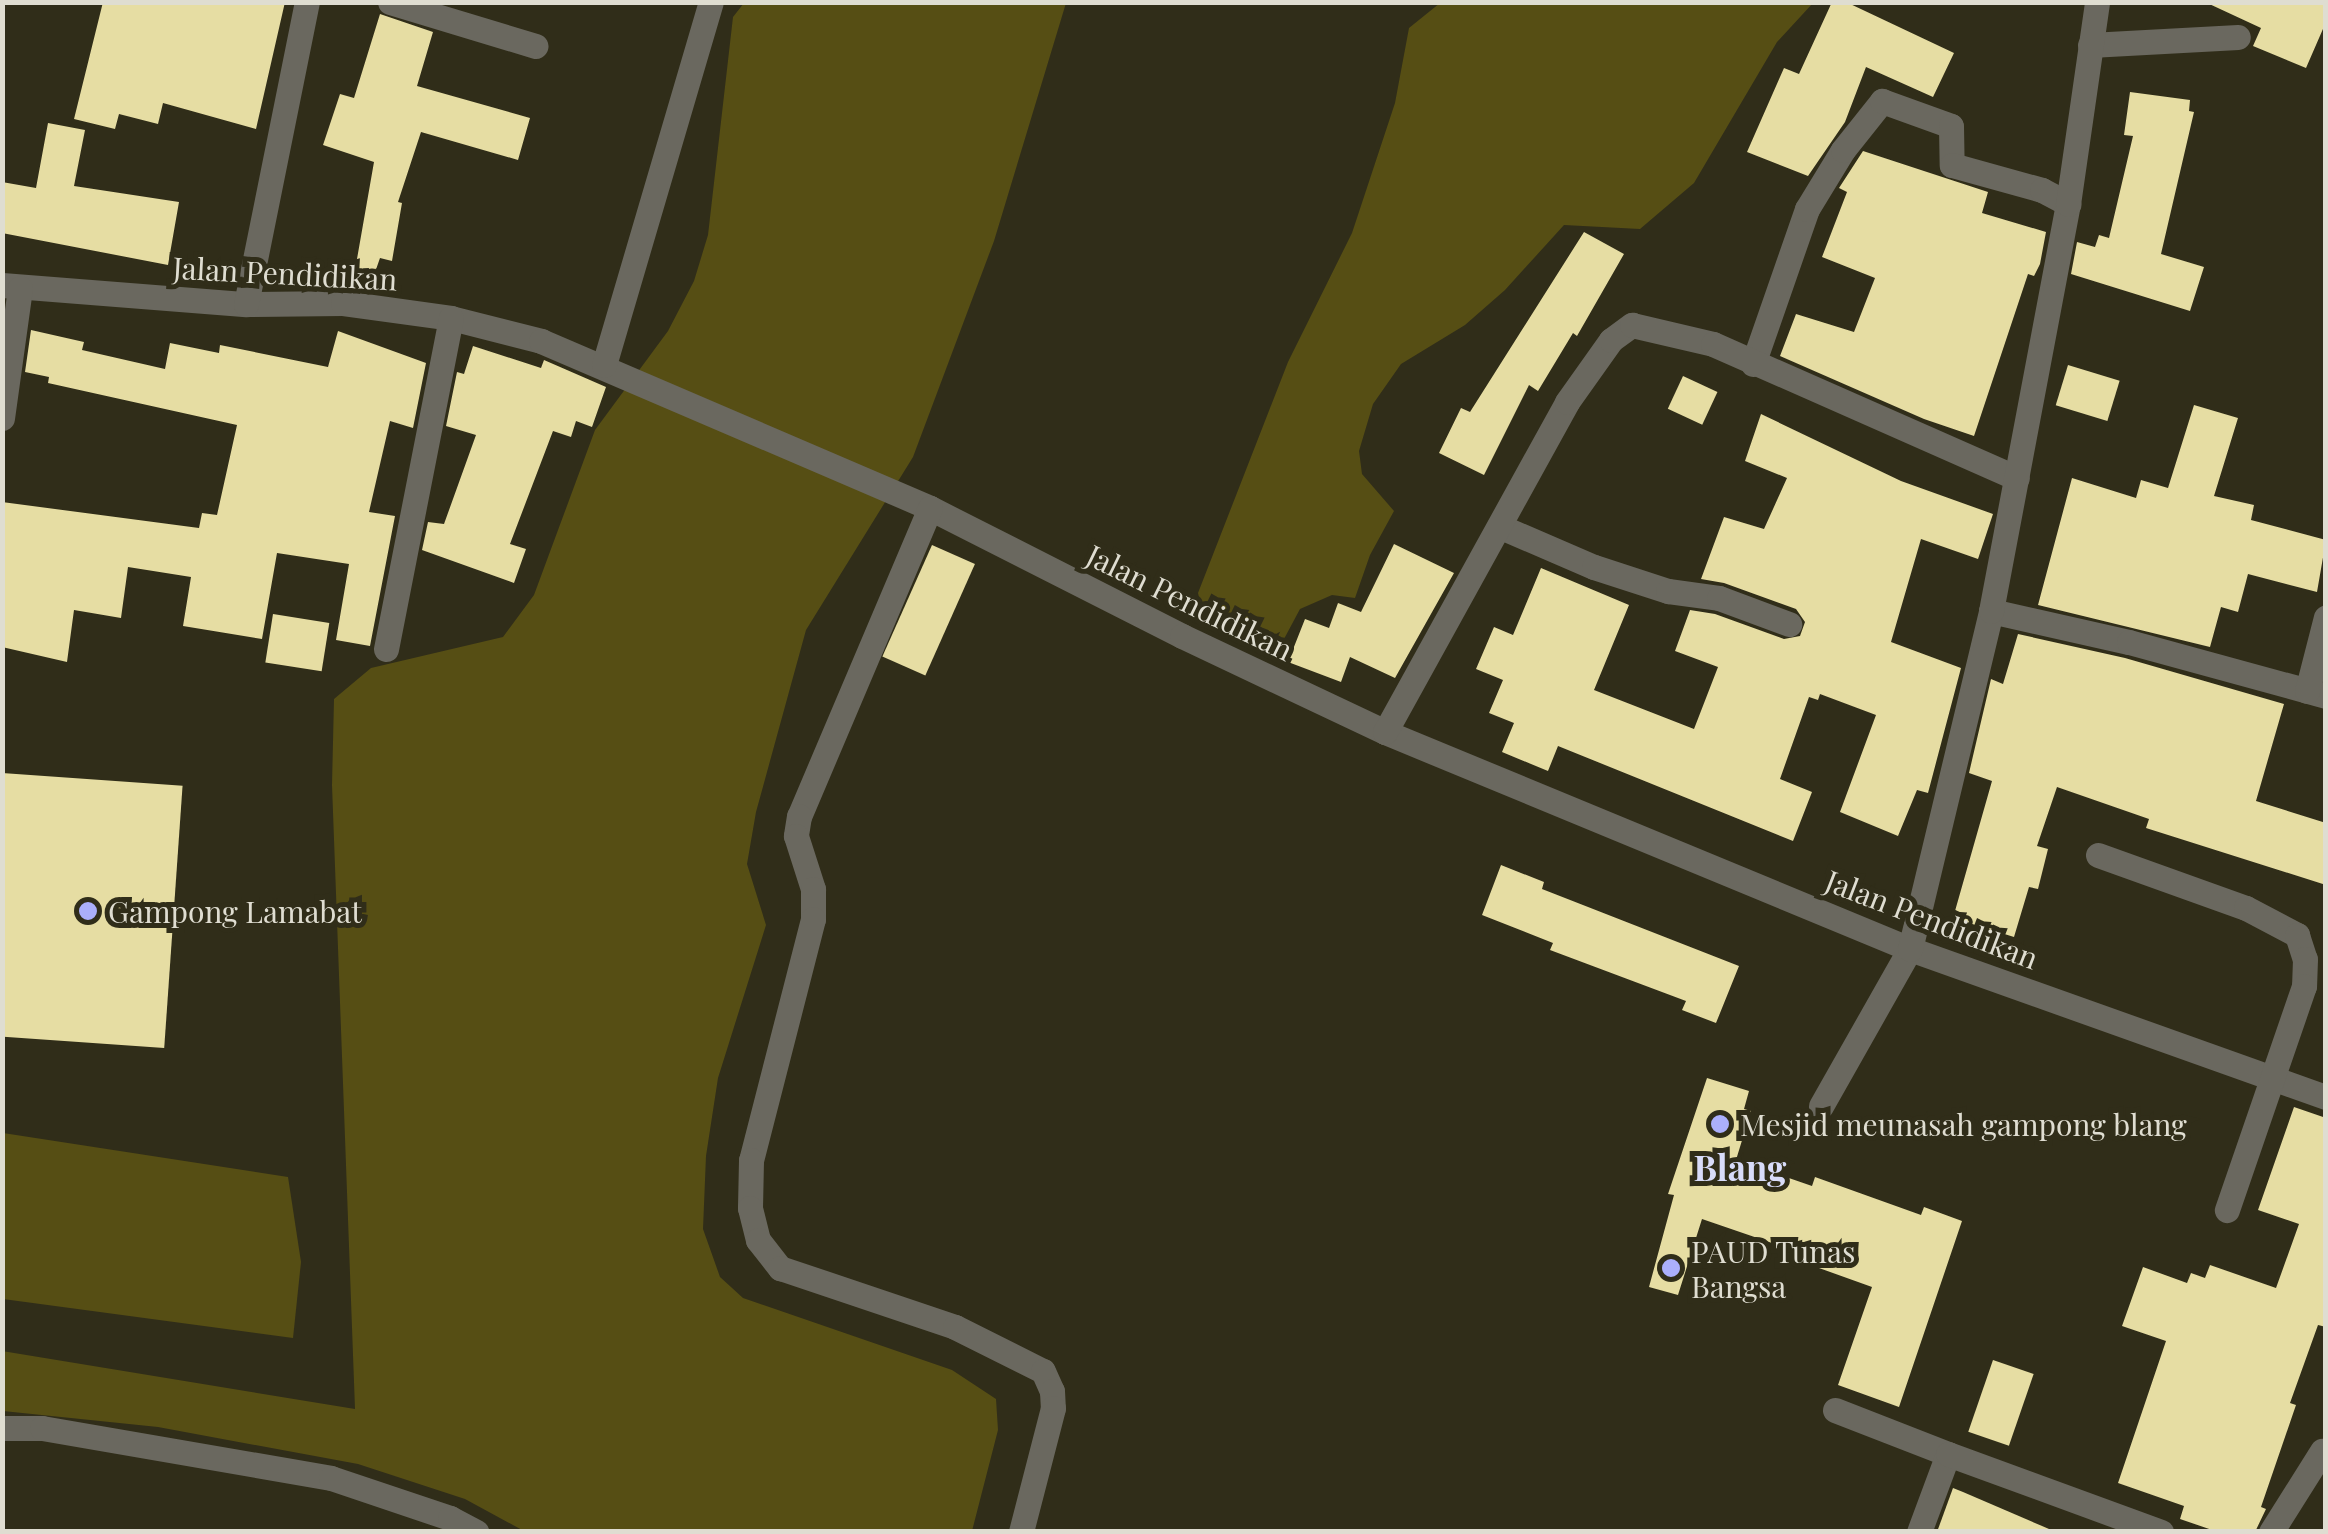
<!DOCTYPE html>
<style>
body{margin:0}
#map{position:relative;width:2328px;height:1534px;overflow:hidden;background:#302d19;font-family:"Playfair Display",serif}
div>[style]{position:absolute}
.water>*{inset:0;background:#564e14}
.building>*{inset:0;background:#e6dda3;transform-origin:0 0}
.minor>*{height:25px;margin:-12.5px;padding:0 12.5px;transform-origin:12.5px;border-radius:12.5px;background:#6a685f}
.dots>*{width:28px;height:28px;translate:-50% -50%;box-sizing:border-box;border:5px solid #302d19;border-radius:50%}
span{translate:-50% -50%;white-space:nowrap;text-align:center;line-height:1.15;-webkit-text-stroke:10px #302d19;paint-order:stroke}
.street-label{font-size:30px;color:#dfddd1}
.poi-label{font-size:30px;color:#dfddd1}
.left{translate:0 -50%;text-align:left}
.quarter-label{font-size:35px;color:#d8dcf9;font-weight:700}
.frame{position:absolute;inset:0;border:5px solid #dfddd1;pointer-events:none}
</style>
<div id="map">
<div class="water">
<div style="clip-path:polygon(744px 3px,1066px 3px,994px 241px,913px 457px,806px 630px,756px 812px,747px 864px,766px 925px,718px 1078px,706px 1156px,703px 1229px,720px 1277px,743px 1298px,952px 1370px,996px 1399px,998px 1430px,972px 1531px,524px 1531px,465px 1499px,358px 1464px,158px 1427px,3px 1411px,2px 1351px,355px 1409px,332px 785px,334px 699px,371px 668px,503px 637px,534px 595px,595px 430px,668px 331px,694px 281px,708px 235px,733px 17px)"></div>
<div style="clip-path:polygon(1440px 3px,1813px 3px,1777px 42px,1694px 183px,1640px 229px,1564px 225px,1505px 290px,1465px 325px,1401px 364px,1373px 404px,1359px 451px,1362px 474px,1394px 511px,1370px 555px,1355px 598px,1332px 595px,1300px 609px,1276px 654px,1203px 614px,1198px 593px,1288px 362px,1352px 233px,1395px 103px,1409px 28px)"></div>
<div style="clip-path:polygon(3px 1133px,288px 1177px,301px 1262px,293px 1338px,3px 1299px)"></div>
</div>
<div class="building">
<div style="clip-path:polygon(103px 2px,285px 2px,256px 129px,163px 103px,158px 124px,119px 114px,115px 129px,74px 119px)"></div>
<div style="clip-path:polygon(1832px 2px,1846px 2px,1954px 53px,1933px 97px,1866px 67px,1845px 122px,1808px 176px,1747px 152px,1784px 68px,1799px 74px)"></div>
<div style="clip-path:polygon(2205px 2px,2326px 2px,2326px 22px,2306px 68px,2253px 46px,2261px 28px)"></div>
<div style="clip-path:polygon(380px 14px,433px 32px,417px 86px,530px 118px,518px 160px,421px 132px,398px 202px,402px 203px,392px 261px,380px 258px,372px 281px,354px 276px,374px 162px,323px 145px,340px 94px,354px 98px)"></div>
<div style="clip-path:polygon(2130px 92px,2190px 100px,2189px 111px,2194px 112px,2161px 254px,2204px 267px,2190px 311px,2071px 274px,2077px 242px,2095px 247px,2099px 235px,2109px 238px,2133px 136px,2124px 135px)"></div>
<div style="clip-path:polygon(48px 123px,85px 130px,74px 186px,179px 202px,168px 265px,2px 233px,2px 182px,36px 188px)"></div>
<div style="clip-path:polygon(1863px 151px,1988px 192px,1982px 213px,2046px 232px,2040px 264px,2034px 276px,2028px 274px,1974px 436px,1924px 419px,1780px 356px,1796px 314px,1854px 332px,1875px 278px,1822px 257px,1847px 192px,1839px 188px)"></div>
<div style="clip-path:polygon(1584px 232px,1624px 254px,1577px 336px,1573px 333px,1538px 391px,1529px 385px,1484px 475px,1439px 453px,1461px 408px,1470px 412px)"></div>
<div style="clip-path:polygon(31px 330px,84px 342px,82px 350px,165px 369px,170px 343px,219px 353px,220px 345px,328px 367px,338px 331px,426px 363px,413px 428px,390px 421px,369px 512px,395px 516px,370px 646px,336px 640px,349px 564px,277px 553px,262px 639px,183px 626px,191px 577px,128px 567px,121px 618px,74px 610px,67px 662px,2px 647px,2px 502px,199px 528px,202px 513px,217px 515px,237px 425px,48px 383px,49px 377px,25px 372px)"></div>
<div style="clip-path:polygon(473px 346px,541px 368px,544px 360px,606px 387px,592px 427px,576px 421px,571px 437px,553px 431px,510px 544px,526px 549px,514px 583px,422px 550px,428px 522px,444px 524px,476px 435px,446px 426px,457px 372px,464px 374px)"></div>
<div style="left:2068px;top:365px;width:54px;height:42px;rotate:17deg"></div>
<div style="left:1683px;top:376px;width:38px;height:36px;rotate:25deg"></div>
<div style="clip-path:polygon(2194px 405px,2238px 418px,2214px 496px,2254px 505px,2251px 520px,2326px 540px,2317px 592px,2248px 574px,2238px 612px,2221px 607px,2210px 647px,2038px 605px,2072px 478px,2136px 498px,2141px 480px,2168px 488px)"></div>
<div style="clip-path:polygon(1761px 414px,1901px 481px,1993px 514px,1978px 559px,1921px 539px,1891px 642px,1961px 668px,1928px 793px,1917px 790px,1898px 836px,1840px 812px,1876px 715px,1820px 694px,1818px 700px,1809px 697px,1780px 779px,1812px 792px,1793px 841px,1558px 746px,1548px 771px,1502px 752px,1514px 723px,1489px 713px,1503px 680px,1476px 669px,1494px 627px,1513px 635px,1541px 568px,1629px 605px,1594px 690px,1694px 729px,1718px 667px,1675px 651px,1690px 610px,1715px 614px,1784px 639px,1800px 636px,1805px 622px,1796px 609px,1724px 583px,1701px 579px,1724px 517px,1764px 529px,1787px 478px,1745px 461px)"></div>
<div style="clip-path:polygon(1394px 544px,1454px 573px,1395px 678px,1350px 657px,1341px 682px,1288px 662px,1305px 619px,1329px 628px,1338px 603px,1361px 612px)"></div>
<div style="left:932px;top:545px;width:47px;height:122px;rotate:24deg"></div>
<div style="left:273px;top:614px;width:57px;height:49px;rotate:9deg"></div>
<div style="clip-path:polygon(2018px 634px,2125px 658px,2284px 704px,2256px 801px,2326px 823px,2326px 885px,2146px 828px,2149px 819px,2057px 787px,2037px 846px,2048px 849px,2038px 889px,2029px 887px,2014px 937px,1953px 918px,1992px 781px,1969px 773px,1991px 679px,2003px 684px)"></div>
<div style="left:2px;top:773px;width:181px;height:263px;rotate:4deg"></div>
<div style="clip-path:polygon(1501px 865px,1544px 882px,1542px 889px,1739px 966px,1716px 1023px,1682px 1010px,1686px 1001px,1550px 950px,1553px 943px,1482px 915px)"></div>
<div style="clip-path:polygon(1707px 1078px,1749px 1091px,1744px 1109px,1751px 1111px,1736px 1160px,1812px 1186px,1815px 1177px,1921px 1215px,1924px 1207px,1962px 1221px,1899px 1407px,1838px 1385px,1872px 1287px,1819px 1268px,1822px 1260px,1702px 1219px,1678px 1295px,1649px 1287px,1674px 1195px,1668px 1194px)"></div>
<div style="clip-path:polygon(2294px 1107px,2326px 1118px,2326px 1327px,2318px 1325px,2290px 1403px,2296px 1405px,2261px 1507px,2266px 1509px,2255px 1532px,2218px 1532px,2180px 1519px,2184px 1506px,2118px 1483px,2166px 1341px,2122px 1326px,2143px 1267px,2187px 1283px,2191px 1273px,2205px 1278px,2210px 1265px,2276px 1288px,2299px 1224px,2258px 1210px)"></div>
<div style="left:1993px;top:1360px;width:43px;height:76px;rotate:19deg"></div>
<div style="clip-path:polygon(1953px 1488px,1963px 1492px,2056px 1532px,1937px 1532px)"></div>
</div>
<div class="minor">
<div style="left:390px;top:2px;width:152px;rotate:16.8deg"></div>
<div style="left:2090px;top:45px;width:148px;rotate:-3.1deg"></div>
<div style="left:2px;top:285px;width:245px;rotate:4.5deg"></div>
<div style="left:246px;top:304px;width:97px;rotate:-0.6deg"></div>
<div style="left:343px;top:303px;width:109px;rotate:7.9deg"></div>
<div style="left:451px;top:318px;width:93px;rotate:14.3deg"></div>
<div style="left:541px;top:341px;width:423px;rotate:23.2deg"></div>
<div style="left:930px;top:508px;width:283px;rotate:26.9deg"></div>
<div style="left:1182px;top:636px;width:225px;rotate:25.3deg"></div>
<div style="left:1385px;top:732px;width:568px;rotate:22.46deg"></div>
<div style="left:1910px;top:949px;width:442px;rotate:19.6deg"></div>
<div style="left:246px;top:304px;width:308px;rotate:-78.6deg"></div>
<div style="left:1753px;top:364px;width:164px;rotate:-70.8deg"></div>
<div style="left:1807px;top:209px;width:69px;rotate:-58.6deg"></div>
<div style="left:1843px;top:150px;width:63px;rotate:-51.5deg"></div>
<div style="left:1882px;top:101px;width:73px;rotate:19.9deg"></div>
<div style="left:1951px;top:126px;width:39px;rotate:89deg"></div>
<div style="left:1952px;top:165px;width:93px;rotate:15.5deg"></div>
<div style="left:2042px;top:190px;width:30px;rotate:28deg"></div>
<div style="left:604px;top:365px;width:378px;rotate:-73.6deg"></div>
<div style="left:2px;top:418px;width:131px;rotate:-82.1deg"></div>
<div style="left:930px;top:508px;width:335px;rotate:113deg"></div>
<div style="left:799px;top:816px;width:20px;rotate:99deg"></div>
<div style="left:796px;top:836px;width:56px;rotate:72.2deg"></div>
<div style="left:813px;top:889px;width:30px;rotate:90deg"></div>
<div style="left:813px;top:919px;width:249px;rotate:104.4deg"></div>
<div style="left:751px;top:1160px;width:48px;rotate:91.2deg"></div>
<div style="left:750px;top:1208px;width:33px;rotate:76deg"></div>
<div style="left:758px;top:1240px;width:36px;rotate:52deg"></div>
<div style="left:780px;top:1268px;width:185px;rotate:18.6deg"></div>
<div style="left:955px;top:1327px;width:98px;rotate:26.6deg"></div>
<div style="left:1043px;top:1371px;width:22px;rotate:66deg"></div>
<div style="left:1052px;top:1391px;width:17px;rotate:87deg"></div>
<div style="left:1053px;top:1408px;width:128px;rotate:104.5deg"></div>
<div style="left:1501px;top:527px;width:101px;rotate:23.3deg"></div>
<div style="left:1594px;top:567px;width:78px;rotate:18deg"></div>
<div style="left:1668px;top:591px;width:51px;rotate:7.8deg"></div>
<div style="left:1719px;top:598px;width:75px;rotate:20.4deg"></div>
<div style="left:1991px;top:611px;width:141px;rotate:12.7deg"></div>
<div style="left:2129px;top:642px;width:204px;rotate:15.3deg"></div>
<div style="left:386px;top:649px;width:337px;rotate:-78.9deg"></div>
<div style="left:2307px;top:691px;width:76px;rotate:-75.6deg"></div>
<div style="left:1385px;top:732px;width:377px;rotate:-61.1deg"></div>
<div style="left:1567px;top:402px;width:76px;rotate:-54.6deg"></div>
<div style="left:1611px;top:340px;width:26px;rotate:-36deg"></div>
<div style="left:1632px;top:325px;width:83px;rotate:13.2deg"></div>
<div style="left:1713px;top:344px;width:332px;rotate:23.8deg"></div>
<div style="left:2098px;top:855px;width:157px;rotate:19.7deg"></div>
<div style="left:2246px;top:908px;width:58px;rotate:27.9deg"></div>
<div style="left:2297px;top:935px;width:25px;rotate:72deg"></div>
<div style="left:2305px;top:959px;width:27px;rotate:92deg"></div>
<div style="left:2304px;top:986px;width:237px;rotate:109deg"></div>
<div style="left:1821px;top:1106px;width:180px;rotate:-60.5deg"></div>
<div style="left:1910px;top:949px;width:348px;rotate:-76.5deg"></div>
<div style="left:1991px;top:611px;width:414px;rotate:-79.3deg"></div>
<div style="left:2068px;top:204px;width:204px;rotate:-81.8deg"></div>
<div style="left:1835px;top:1410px;width:121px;rotate:21.3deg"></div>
<div style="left:2px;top:1428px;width:40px"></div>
<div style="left:42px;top:1428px;width:293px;rotate:9.8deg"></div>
<div style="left:331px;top:1478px;width:126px;rotate:18.6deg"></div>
<div style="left:450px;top:1518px;width:30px;rotate:28deg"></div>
<div style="left:1919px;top:1532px;width:83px;rotate:-69.6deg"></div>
<div style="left:1948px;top:1454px;width:227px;rotate:20.1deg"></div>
<div style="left:2271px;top:1532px;width:96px;rotate:-57.8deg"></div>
</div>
<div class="dots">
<div style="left:88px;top:911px;background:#abaffb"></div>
<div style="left:1720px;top:1124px;background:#abaffb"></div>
<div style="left:1671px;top:1268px;background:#abaffb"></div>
</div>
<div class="street-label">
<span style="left:285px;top:273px;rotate:3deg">Jalan Pendidikan</span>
<span style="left:1190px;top:602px;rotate:26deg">Jalan Pendidikan</span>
<span style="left:1932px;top:919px;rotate:21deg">Jalan Pendidikan</span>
</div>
<div class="poi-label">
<span class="left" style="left:108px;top:911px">Gampong Lamabat</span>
<span class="left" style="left:1740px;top:1124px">Mesjid meunasah gampong blang</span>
<span class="left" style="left:1691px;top:1268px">PAUD Tunas<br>Bangsa</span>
</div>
<div class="quarter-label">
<span style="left:1740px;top:1167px">Blang</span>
</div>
<div class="frame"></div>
</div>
